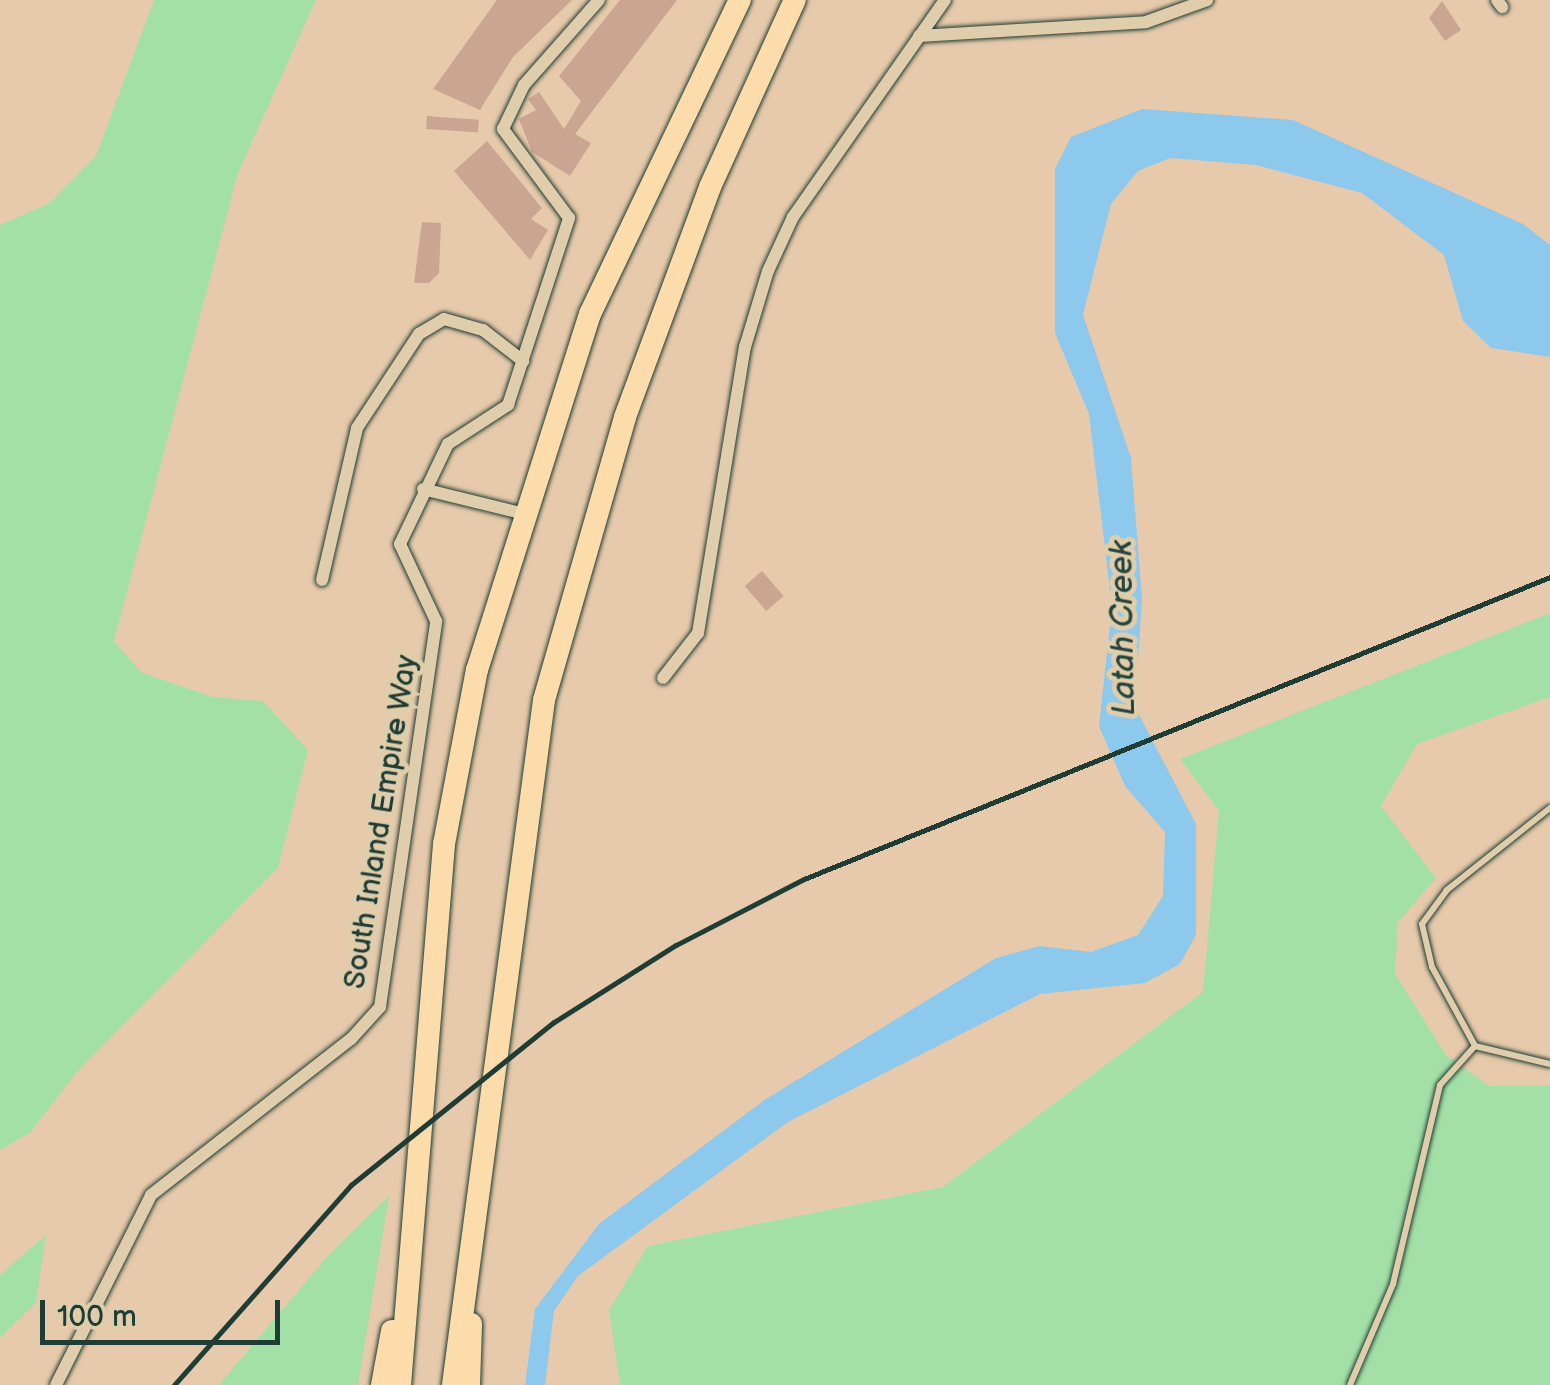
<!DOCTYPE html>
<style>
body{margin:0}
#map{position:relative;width:1550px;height:1385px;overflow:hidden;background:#e7caab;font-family:"Balsamiq Sans",sans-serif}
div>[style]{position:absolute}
.green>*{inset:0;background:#a3e0a7}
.water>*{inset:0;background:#8dc8ed}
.building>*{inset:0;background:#c9a592;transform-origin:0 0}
.roads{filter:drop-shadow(0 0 2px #1f3d34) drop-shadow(0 0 2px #1f3d34)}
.lane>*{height:6px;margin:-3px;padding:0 3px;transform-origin:3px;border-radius:3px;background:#dfcdab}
.street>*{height:12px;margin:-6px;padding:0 6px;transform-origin:6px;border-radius:6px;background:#dfcdab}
.highway>*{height:22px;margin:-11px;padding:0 11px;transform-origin:11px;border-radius:11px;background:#fddcac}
.rail>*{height:5px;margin:-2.5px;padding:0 2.5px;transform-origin:2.5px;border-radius:2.5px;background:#1f3d34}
span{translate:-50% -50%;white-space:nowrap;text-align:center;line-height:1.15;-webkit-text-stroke:10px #dfcdab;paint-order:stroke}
.street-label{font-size:30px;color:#1f3d34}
.water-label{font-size:32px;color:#24443d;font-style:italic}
.scale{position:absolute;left:40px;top:1300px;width:240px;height:45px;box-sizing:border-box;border:5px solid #1f3d34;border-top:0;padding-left:12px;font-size:30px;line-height:35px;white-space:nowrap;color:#1f3d34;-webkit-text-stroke:8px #dfcdab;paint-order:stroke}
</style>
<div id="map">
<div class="green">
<div style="clip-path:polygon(154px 0,316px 0,238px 173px,114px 641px,142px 673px,213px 697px,263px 701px,308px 750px,278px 868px,76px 1073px,30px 1133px,0 1150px,0 225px,50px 203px,96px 156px)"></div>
<div style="clip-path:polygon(1550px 613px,1550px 697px,1417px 744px,1381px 806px,1436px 878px,1398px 922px,1395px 974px,1446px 1055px,1489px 1086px,1550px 1085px,1550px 1385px,620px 1385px,609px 1310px,648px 1246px,943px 1187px,1203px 992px,1219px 811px,1180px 759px)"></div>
<div style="clip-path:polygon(389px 1196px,358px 1385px,219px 1385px,326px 1258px)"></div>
<div style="clip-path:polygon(46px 1235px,36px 1303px,0 1338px,0 1275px)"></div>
</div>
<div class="water">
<div style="clip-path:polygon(1142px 109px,1293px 120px,1523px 224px,1550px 245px,1550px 357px,1491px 348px,1463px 321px,1444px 255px,1362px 193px,1256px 165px,1170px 158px,1138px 171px,1111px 204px,1083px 315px,1131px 458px,1142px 599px,1135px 707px,1196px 824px,1196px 935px,1180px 964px,1145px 983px,1040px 994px,788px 1122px,578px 1276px,554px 1311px,545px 1385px,525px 1385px,535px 1309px,599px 1224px,766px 1099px,996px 958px,1040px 946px,1091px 952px,1138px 935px,1163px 896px,1165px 832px,1125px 786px,1099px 726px,1112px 607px,1089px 414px,1055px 333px,1055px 169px,1071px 137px)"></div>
</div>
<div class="building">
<div style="clip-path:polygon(497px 0,572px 0,513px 57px,480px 110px,433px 89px)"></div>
<div style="clip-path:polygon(620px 0,677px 0,575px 134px,591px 143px,570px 176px,532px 152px,519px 119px,536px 110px,528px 99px,539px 92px,564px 129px,581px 101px,559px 76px)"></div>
<div style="clip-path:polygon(1442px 1px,1461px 30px,1445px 41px,1429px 18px)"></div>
<div style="left:427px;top:116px;width:52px;height:13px;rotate:4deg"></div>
<div style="clip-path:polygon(487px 141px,542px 208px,531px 219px,548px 230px,530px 260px,454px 171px)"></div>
<div style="clip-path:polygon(422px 222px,441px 223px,439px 273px,429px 283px,414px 283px)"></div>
<div style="left:762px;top:571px;width:33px;height:23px;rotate:49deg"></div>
</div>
<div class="roads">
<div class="lane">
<div style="left:1550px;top:808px;width:132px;rotate:141.5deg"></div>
<div style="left:1447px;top:890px;width:42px;rotate:126.3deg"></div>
<div style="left:1422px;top:924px;width:44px;rotate:76.9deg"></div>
<div style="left:1432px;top:967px;width:90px;rotate:61.4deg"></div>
<div style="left:1475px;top:1046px;width:77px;rotate:13.5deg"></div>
<div style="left:1350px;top:1385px;width:110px;rotate:-66.9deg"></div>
<div style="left:1393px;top:1284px;width:204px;rotate:-76.7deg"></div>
<div style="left:1440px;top:1085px;width:52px;rotate:-48.1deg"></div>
</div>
<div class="street">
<div style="left:1497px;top:0;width:9px;rotate:54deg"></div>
<div style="left:919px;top:36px;width:227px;rotate:-3.5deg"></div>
<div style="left:1146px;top:22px;width:65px;rotate:-19.8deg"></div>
<div style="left:423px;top:489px;width:101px;rotate:13.8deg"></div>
<div style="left:322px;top:580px;width:156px;rotate:-77deg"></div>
<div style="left:357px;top:428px;width:113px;rotate:-56.6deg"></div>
<div style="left:419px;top:334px;width:29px;rotate:-31deg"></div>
<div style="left:444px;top:319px;width:41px;rotate:15.8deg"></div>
<div style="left:483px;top:330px;width:51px;rotate:37.8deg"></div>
<div style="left:663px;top:678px;width:57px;rotate:-52.1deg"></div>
<div style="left:698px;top:633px;width:290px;rotate:-80.7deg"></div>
<div style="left:745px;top:347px;width:79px;rotate:-73.2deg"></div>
<div style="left:768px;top:271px;width:60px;rotate:-65.2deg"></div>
<div style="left:793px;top:217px;width:265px;rotate:-55deg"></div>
<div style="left:56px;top:1385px;width:212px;rotate:-63.4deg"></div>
<div style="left:151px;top:1195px;width:254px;rotate:-38deg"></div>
<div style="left:351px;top:1039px;width:43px;rotate:-47.8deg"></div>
<div style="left:380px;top:1007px;width:390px;rotate:-81.7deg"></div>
<div style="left:436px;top:621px;width:85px;rotate:-115.1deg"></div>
<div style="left:400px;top:544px;width:111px;rotate:-64.4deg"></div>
<div style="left:448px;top:444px;width:72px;rotate:-33deg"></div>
<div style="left:508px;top:405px;width:197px;rotate:-71.9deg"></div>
<div style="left:569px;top:218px;width:111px;rotate:-126.6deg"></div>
<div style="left:503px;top:129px;width:49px;rotate:-64.5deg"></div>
<div style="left:524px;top:85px;width:113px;rotate:-48.6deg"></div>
</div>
<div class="highway">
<div style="left:382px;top:1385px;width:55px;rotate:-79.5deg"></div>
<div style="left:400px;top:1385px;width:543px;rotate:-85.35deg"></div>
<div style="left:444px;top:844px;width:177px;rotate:-79.3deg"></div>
<div style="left:477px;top:670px;width:374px;rotate:-72.4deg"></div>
<div style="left:590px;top:314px;width:348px;rotate:-64.5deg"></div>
<div style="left:453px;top:1385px;width:691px;rotate:-82.43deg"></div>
<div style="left:544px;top:700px;width:294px;rotate:-74deg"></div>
<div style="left:625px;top:417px;width:245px;rotate:-69.7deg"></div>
<div style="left:710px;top:187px;width:205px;rotate:-65.6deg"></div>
<div style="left:469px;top:1385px;width:61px;rotate:-88.1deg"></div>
</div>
</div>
<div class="rail">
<div style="left:174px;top:1385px;width:267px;rotate:-48.5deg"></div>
<div style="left:351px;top:1185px;width:260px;rotate:-38.8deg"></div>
<div style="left:554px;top:1022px;width:144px;rotate:-32.3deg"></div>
<div style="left:676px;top:945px;width:144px;rotate:-27.3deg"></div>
<div style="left:804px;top:879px;width:805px;rotate:-22.04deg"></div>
</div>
<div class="street-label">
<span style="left:381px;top:822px;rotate:-81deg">South Inland Empire Way</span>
</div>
<div class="water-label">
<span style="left:1124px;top:628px;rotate:-91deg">Latah Creek</span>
</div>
<div class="scale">100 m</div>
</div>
